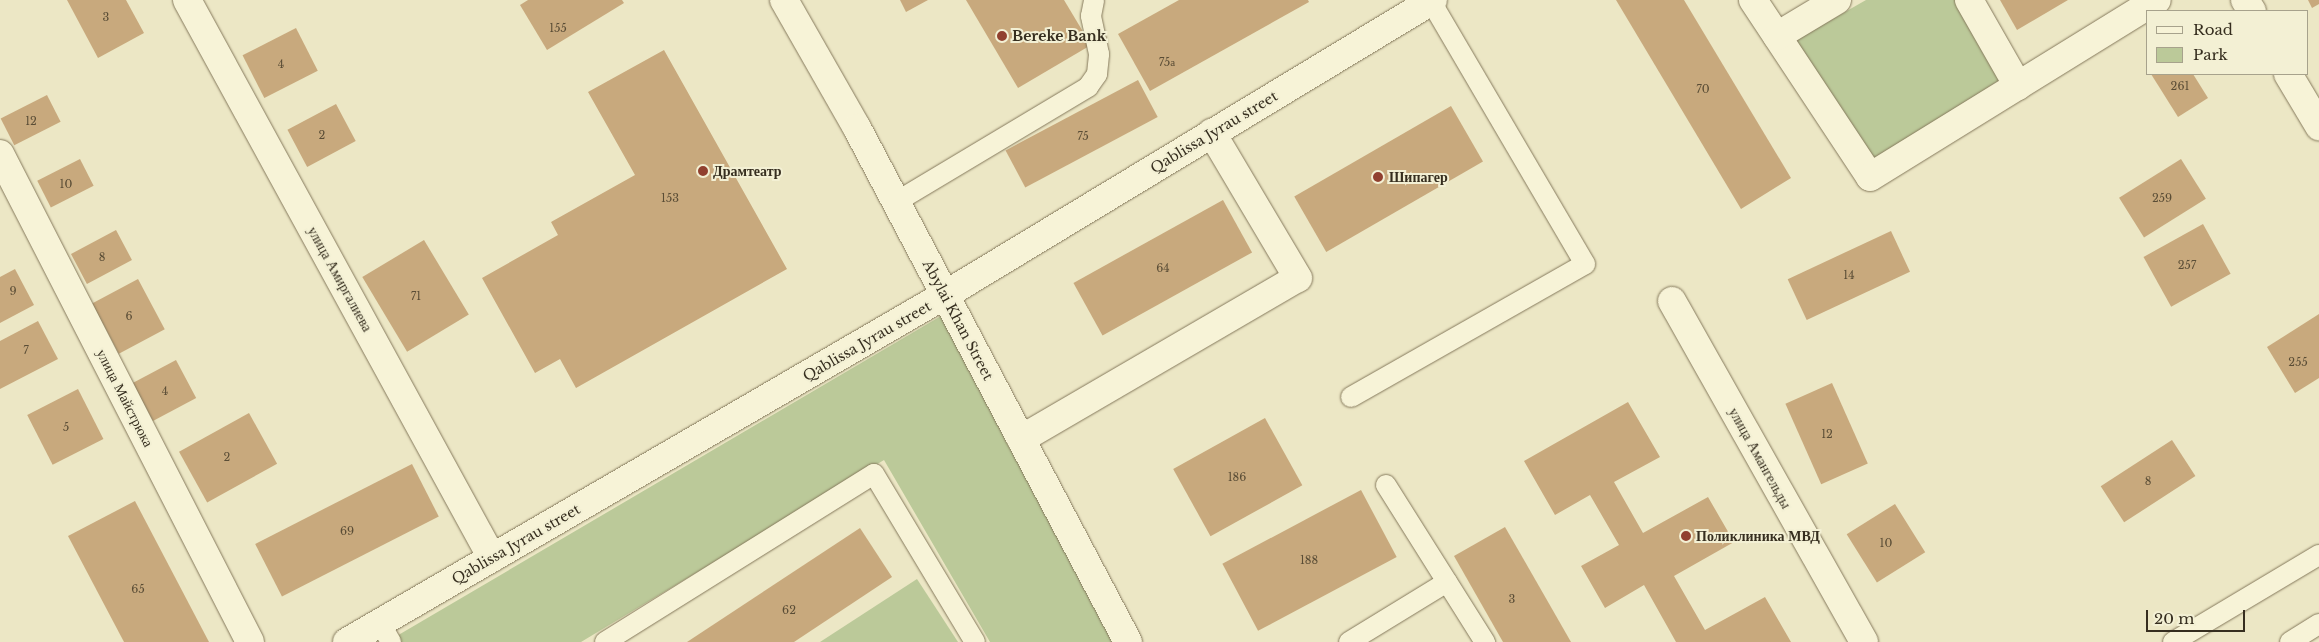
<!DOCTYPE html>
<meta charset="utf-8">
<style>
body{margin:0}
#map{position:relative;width:2319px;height:642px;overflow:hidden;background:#ece7c5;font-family:"Libre Baskerville",serif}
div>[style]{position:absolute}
.green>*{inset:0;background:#bbc999}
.building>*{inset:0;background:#c8a97d;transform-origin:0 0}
.roads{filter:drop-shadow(0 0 1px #85795c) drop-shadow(0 0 1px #85795c)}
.lane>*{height:20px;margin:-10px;padding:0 10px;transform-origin:10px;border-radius:10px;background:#f7f3d7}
.street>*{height:28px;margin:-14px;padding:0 14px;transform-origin:14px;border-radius:14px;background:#f7f3d7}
.secondary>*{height:28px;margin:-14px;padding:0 14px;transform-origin:14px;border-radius:14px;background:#f7f3d7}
.dots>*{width:14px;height:14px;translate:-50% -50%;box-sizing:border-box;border:2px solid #f3f0d4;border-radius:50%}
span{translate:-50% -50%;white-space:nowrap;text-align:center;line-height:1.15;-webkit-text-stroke:4px #f3f0d4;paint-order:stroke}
.number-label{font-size:11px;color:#5a4d36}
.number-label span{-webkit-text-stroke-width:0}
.poi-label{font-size:14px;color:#362e1f;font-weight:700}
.left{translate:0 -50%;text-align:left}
.street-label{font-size:14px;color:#362e1f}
.legend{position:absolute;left:2146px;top:10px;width:162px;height:65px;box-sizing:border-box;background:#f3f0d4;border:1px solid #a7a28c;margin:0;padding:6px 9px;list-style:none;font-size:15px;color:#362e1f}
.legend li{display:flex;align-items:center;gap:10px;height:25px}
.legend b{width:25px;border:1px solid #a7a28c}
.scale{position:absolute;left:2146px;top:610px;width:99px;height:22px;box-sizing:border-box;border:2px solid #362e1f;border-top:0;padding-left:6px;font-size:15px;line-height:18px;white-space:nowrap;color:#362e1f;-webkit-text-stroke:4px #f3f0d4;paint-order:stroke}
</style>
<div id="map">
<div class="green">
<div style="clip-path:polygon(1866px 0,1955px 0,2003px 78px,1874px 160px,1796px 40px)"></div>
<div style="clip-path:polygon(941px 316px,1115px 642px,990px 642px,884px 460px,581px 642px,399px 642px,395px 637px)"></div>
<div style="clip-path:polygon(917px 579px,958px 642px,820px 642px)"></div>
</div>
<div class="building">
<div style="clip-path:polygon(67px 0,126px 0,144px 33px,98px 58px)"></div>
<div style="clip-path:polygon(528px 0,622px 0,624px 3px,547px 50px,520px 5px)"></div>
<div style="clip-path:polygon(900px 0,928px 0,906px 12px)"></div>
<div style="clip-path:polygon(966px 0,1064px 0,1091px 45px,1018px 88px)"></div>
<div style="clip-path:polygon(1179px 0,1308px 0,1309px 2px,1150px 91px,1118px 34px)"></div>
<div style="clip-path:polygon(1616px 0,1684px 0,1791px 178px,1741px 209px)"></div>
<div style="clip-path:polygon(2000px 0,2068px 0,2017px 30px)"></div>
<div style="clip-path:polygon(2308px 0,2319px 0,2319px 4px,2312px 8px)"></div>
<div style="left:296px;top:28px;width:48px;height:60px;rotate:63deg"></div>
<div style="clip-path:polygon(664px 50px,787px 269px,576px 388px,560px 359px,535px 373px,482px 278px,558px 235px,551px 222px,635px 175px,588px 92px)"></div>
<div style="clip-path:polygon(2151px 74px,2193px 74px,2208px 98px,2178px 117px)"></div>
<div style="left:1138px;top:80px;width:42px;height:150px;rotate:62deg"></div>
<div style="left:47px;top:95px;width:30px;height:52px;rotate:63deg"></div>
<div style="left:336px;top:104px;width:42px;height:55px;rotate:62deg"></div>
<div style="left:1451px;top:106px;width:64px;height:181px;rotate:60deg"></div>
<div style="left:80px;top:159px;width:30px;height:48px;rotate:63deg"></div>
<div style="left:2181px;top:159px;width:47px;height:73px;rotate:58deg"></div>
<div style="left:1223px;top:200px;width:60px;height:171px;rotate:61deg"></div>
<div style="left:2203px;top:224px;width:57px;height:68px;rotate:61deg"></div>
<div style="left:116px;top:230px;width:34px;height:51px;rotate:62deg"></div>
<div style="left:1891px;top:231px;width:45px;height:114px;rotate:65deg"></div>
<div style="left:424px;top:240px;width:87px;height:72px;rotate:59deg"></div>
<div style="clip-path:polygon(15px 269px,34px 305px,0 323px,0 277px)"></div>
<div style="left:138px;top:279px;width:57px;height:52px;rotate:62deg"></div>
<div style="clip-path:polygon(2319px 314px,2319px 378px,2295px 393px,2267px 347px)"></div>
<div style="clip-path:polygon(38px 321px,58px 359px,0 389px,0 341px)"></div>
<div style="left:176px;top:360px;width:43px;height:49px;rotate:62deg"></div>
<div style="left:1832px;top:383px;width:88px;height:51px;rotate:66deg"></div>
<div style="left:78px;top:389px;width:56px;height:57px;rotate:63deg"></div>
<div style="clip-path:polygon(1628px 402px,1660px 457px,1614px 482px,1643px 533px,1708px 497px,1734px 542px,1674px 576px,1705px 630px,1765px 597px,1791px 642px,1676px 642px,1644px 585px,1605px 608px,1581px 566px,1619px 545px,1590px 495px,1555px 515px,1524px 461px)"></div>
<div style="left:249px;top:413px;width:58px;height:80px;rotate:61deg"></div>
<div style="left:1265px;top:418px;width:77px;height:105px;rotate:61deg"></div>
<div style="left:2172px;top:440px;width:43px;height:85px;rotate:57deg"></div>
<div style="left:412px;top:464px;width:59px;height:176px;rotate:63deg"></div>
<div style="left:1361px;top:490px;width:76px;height:157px;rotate:62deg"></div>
<div style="clip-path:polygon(135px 501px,209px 642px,124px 642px,68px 536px)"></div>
<div style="left:1895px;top:504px;width:57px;height:57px;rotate:58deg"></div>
<div style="clip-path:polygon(1505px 527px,1571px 642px,1503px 642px,1454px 556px)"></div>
<div style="clip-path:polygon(860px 528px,892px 577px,794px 642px,687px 642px)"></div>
</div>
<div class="roads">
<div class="lane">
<div style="left:896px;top:202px;width:224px;rotate:-30.9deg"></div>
<div style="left:1088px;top:87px;width:16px;rotate:-55deg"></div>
<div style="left:1097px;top:74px;width:20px;rotate:-84deg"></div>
<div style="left:1099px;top:54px;width:39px;rotate:-102deg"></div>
<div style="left:1091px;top:16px;width:16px;rotate:-79deg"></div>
<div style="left:1351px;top:397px;width:269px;rotate:-29.6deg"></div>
<div style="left:1585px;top:264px;width:305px;rotate:-120.4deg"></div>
<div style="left:1386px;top:485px;width:186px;rotate:57.8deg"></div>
<div style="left:380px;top:623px;width:22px;rotate:60deg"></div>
<div style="left:605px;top:642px;width:317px;rotate:-32deg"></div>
<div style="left:874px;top:474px;width:196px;rotate:59deg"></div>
<div style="left:1349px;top:642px;width:115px;rotate:-31.5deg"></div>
<div style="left:2173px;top:642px;width:170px;rotate:-30.8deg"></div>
<div style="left:2290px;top:642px;width:34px;rotate:-32deg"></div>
</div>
<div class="street">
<div style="left:187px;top:0;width:636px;rotate:61.34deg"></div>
<div style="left:1753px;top:0;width:212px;rotate:56.5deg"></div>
<div style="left:1870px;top:177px;width:337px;rotate:-31.7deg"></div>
<div style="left:1969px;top:0;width:99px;rotate:60.3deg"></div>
<div style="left:1777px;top:36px;width:70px;rotate:-31deg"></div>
<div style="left:0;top:154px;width:548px;rotate:62.87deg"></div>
<div style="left:1672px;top:301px;width:391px;rotate:60.6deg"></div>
<div style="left:1021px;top:439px;width:320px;rotate:-30.2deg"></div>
<div style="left:1298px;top:278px;width:169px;rotate:-120.7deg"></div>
</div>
<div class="secondary">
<div style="left:784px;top:0;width:147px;rotate:60.3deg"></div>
<div style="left:857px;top:128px;width:581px;rotate:62.2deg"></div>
<div style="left:2245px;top:0;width:13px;rotate:58deg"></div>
<div style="left:2288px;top:74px;width:61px;rotate:59.2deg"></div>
<div style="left:347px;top:642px;width:691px;rotate:-30.13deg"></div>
<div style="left:945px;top:295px;width:570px;rotate:-31.15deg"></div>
</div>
</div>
<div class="dots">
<div style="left:1002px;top:36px;background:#91402f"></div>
<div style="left:703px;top:171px;background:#91402f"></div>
<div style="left:1378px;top:177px;background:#91402f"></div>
<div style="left:1686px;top:536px;background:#91402f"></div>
</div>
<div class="number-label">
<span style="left:106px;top:17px">3</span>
<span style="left:558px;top:28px">155</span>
<span style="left:1167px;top:62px">75а</span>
<span style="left:281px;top:64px">4</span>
<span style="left:2180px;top:86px">261</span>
<span style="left:1703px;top:89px">70</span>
<span style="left:31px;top:121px">12</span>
<span style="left:322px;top:135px">2</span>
<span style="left:1083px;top:136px">75</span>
<span style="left:66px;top:184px">10</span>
<span style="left:670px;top:198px">153</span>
<span style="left:2162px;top:198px">259</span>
<span style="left:102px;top:257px">8</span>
<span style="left:2187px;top:265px">257</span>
<span style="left:1163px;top:268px">64</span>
<span style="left:1849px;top:275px">14</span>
<span style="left:13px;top:291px">9</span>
<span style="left:416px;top:296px">71</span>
<span style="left:129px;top:316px">6</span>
<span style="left:26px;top:350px">7</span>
<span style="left:2298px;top:362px">255</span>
<span style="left:165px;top:391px">4</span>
<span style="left:66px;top:427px">5</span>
<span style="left:1827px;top:434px">12</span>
<span style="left:227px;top:457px">2</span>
<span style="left:1237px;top:477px">186</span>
<span style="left:2148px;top:481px">8</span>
<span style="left:347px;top:531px">69</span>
<span style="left:1886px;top:543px">10</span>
<span style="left:1309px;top:560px">188</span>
<span style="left:138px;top:589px">65</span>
<span style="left:1512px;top:599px">3</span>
<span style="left:789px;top:610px">62</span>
</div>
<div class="poi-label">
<span class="left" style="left:1012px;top:36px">Bereke Bank</span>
<span class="left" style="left:713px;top:171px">Драмтеатр</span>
<span class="left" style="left:1389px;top:177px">Шипагер</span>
<span class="left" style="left:1696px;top:536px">Поликлиника МВД</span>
</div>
<div class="street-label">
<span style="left:1214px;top:132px;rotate:-31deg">Qablissa Jyrau street</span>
<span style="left:340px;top:279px;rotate:61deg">улица Амиргалиева</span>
<span style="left:958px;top:320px;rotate:62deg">Abylai Khan Street</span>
<span style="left:867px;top:341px;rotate:-30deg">Qablissa Jyrau street</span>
<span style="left:125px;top:398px;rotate:63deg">улица Майстрюка</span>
<span style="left:1760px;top:458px;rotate:61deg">улица Амангельды</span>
<span style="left:516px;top:544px;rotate:-30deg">Qablissa Jyrau street</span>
</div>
<ul class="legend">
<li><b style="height:6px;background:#f7f3d7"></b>Road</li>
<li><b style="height:14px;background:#bbc999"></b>Park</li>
</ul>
<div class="scale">20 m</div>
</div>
